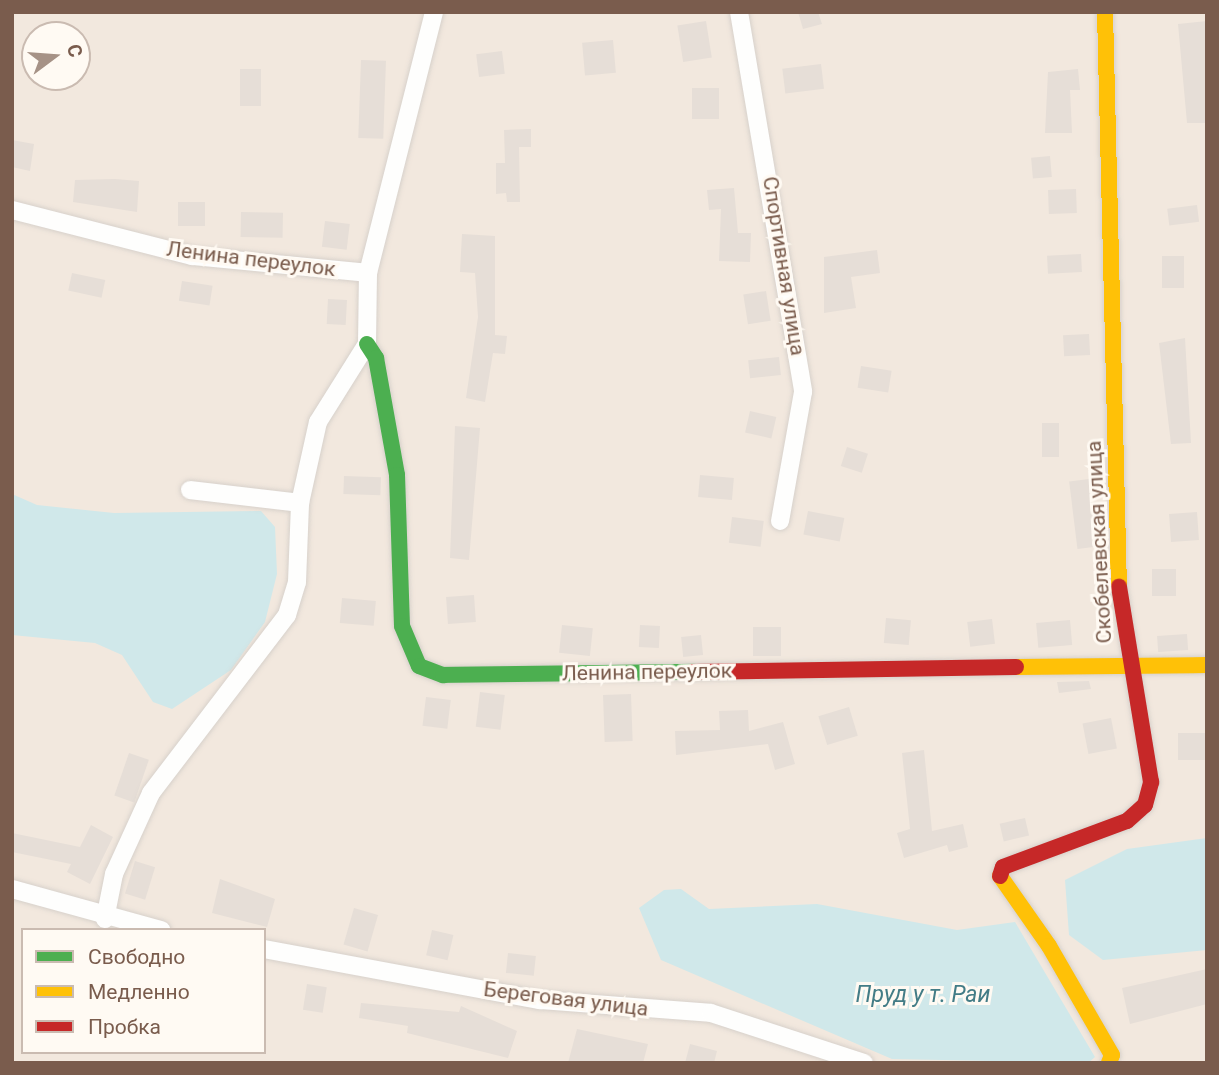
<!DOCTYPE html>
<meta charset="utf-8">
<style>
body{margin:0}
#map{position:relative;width:1219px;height:1075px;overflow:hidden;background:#f9f5f0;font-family:Roboto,sans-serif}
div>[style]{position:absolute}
.residential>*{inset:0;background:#f2e8de}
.water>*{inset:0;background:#d0e8ea}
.building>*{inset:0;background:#e6ded7;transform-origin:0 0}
.roads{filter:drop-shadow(0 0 2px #d7d1cb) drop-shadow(0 0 2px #d7d1cb)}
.street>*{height:18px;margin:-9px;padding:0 9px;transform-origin:9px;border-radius:9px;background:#fefefd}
.fast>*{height:16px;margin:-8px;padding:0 8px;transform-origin:8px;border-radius:8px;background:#4caf50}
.slow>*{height:16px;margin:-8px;padding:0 8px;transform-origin:8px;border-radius:8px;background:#ffc107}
.jam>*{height:16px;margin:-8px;padding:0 8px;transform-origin:8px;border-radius:8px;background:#c62828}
span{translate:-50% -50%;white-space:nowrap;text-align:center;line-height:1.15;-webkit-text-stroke:6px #fffaf3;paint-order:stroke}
.street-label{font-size:21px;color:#7a5c4d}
.water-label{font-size:23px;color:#437c86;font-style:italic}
.frame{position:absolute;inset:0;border:14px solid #7a5c4d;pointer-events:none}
.legend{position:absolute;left:21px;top:928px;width:245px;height:126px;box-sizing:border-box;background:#fffaf3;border:2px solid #cabbb1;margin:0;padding:9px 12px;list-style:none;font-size:21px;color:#7a5c4d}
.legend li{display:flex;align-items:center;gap:14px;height:35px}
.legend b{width:35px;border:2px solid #cabbb1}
.north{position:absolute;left:21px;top:21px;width:70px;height:70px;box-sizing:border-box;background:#fffaf3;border:2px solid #cabbb1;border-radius:50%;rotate:74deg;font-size:19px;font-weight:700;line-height:28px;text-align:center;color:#7a5c4d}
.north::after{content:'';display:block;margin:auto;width:24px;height:32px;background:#a69286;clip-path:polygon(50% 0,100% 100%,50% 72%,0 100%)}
</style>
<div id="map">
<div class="residential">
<div style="clip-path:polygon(evenodd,12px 12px,1207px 12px,1207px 1063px,12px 1063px,12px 12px,35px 35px,77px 35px,77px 77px,35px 77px,35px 35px,12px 12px,23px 930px,264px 930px,264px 1052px,23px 1052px,23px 930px)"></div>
</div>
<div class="water">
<div style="clip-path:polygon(12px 494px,37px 505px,114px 513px,261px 511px,275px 527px,277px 574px,265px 622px,231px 670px,172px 709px,153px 702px,122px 655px,95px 643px,12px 635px)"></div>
<div style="clip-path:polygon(1207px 838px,1207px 950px,1103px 960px,1069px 935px,1065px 880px,1127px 849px)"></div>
<div style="clip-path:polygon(681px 889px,709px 909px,817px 904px,957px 930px,1015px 922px,1095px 1057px,1088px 1063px,892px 1059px,661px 960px,639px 908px,664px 890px)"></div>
</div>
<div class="building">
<div style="clip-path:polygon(798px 12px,818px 12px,822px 24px,803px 29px)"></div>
<div style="left:706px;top:21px;width:37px;height:29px;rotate:81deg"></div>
<div style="clip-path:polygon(1207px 21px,1207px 123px,1187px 123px,1178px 24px)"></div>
<div style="left:613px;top:40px;width:33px;height:31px;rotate:85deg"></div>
<div style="left:502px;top:51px;width:23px;height:26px;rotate:83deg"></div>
<div style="left:361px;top:60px;width:25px;height:78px;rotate:2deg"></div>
<div style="left:821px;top:64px;width:25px;height:39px;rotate:83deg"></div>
<div style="left:240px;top:69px;width:21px;height:37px"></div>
<div style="clip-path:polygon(1078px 69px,1080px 90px,1070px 90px,1072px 133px,1045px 133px,1048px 72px)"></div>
<div style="left:692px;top:88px;width:27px;height:31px"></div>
<div style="clip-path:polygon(531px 129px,531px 147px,519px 147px,520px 202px,507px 202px,506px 193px,496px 194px,496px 163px,505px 163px,504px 130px)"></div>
<div style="clip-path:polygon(12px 140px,34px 144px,30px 171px,12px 167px)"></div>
<div style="left:1050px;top:156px;width:21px;height:19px;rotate:85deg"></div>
<div style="clip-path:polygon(115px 179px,139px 181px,137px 212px,73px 202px,75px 180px)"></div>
<div style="clip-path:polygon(734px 188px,738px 233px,751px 233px,750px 262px,719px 261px,721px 209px,709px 210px,707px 190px)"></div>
<div style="left:1076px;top:189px;width:24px;height:28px;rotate:88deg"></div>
<div style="left:178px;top:202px;width:27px;height:24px"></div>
<div style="left:1197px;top:205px;width:17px;height:30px;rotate:83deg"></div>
<div style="left:241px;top:212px;width:42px;height:25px;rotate:1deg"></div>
<div style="left:325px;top:221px;width:25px;height:26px;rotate:7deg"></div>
<div style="clip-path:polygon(462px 234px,495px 236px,495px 335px,507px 336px,505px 354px,493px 353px,485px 402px,466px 398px,478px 317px,475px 273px,460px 272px)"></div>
<div style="clip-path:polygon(877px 250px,880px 273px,851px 277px,856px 308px,824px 313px,824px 257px)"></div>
<div style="left:1081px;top:254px;width:18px;height:34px;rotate:87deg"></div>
<div style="left:1162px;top:256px;width:22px;height:32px"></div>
<div style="left:72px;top:273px;width:34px;height:18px;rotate:12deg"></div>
<div style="left:182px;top:281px;width:31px;height:20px;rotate:9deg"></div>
<div style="left:766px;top:291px;width:30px;height:23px;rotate:81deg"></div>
<div style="left:328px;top:299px;width:19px;height:25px;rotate:3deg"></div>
<div style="left:1089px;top:334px;width:21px;height:26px;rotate:87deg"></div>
<div style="clip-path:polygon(1185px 338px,1191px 443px,1171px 444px,1159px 343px)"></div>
<div style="left:779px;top:357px;width:18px;height:31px;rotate:84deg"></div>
<div style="left:861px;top:366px;width:31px;height:22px;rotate:9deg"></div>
<div style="left:750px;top:411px;width:27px;height:22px;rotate:13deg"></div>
<div style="left:1042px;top:423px;width:17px;height:34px"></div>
<div style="clip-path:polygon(455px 426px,480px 428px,469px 560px,450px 558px)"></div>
<div style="left:847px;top:447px;width:22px;height:20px;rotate:18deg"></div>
<div style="left:700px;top:475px;width:34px;height:22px;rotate:5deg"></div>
<div style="left:344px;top:476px;width:37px;height:18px;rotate:2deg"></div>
<div style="left:1089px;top:479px;width:68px;height:20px;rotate:83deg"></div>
<div style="left:808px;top:511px;width:37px;height:24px;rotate:11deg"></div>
<div style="left:1197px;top:512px;width:28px;height:28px;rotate:86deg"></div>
<div style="left:732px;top:517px;width:32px;height:26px;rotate:7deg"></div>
<div style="left:1152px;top:569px;width:24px;height:27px"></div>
<div style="left:474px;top:595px;width:27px;height:28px;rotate:86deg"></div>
<div style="left:342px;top:598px;width:34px;height:25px;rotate:5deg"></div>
<div style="left:886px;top:618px;width:25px;height:25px;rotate:5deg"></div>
<div style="left:992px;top:619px;width:25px;height:25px;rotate:83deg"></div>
<div style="left:1070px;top:620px;width:25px;height:34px;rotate:85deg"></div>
<div style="left:562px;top:625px;width:31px;height:28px;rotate:6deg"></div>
<div style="left:640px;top:625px;width:20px;height:22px;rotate:3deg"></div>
<div style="left:753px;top:627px;width:28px;height:29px"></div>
<div style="left:1187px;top:634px;width:16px;height:30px;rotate:86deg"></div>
<div style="left:701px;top:635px;width:20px;height:20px;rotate:84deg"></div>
<div style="clip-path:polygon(1089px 681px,1091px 689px,1059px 693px,1057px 682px)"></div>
<div style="left:480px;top:692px;width:25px;height:35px;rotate:7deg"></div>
<div style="left:631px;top:694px;width:47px;height:28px;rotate:88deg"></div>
<div style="left:426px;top:697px;width:25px;height:29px;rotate:7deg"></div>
<div style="left:849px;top:707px;width:30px;height:32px;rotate:73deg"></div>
<div style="clip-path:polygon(748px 710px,749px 731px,783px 722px,795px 764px,775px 770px,768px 744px,676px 755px,675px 731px,720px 730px,719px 711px)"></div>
<div style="left:1111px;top:718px;width:31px;height:29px;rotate:79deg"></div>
<div style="left:1207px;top:733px;width:27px;height:29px;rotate:90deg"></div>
<div style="clip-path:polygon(924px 750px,932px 831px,963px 824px,968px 847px,949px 852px,947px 845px,904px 858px,897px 833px,910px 829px,902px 753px)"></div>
<div style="left:129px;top:753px;width:21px;height:45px;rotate:19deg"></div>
<div style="left:1025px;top:818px;width:18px;height:26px;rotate:77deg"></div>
<div style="clip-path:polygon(91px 825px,113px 837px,90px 884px,67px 872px,71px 864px,12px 852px,12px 833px,80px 847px)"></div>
<div style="left:135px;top:861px;width:21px;height:34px;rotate:17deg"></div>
<div style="clip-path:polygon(220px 879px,275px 899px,267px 927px,212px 913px)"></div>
<div style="left:354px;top:908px;width:25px;height:38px;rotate:16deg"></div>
<div style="left:432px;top:930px;width:22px;height:26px;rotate:13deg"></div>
<div style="left:508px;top:953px;width:28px;height:20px;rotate:6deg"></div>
<div style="clip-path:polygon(1207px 969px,1207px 1004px,1130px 1024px,1122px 988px)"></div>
<div style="left:307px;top:984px;width:20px;height:26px;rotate:9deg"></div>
<div style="clip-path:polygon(361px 1003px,459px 1012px,461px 1006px,517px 1031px,508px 1058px,407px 1033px,408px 1026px,359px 1018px)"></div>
<div style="clip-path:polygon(577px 1029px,648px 1044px,643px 1063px,568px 1063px)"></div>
<div style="clip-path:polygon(690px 1044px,717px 1051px,714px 1063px,685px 1063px)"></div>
</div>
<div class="roads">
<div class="street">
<div style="left:739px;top:12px;width:385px;rotate:80.4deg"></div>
<div style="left:803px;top:392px;width:131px;rotate:100.1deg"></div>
<div style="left:12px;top:210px;width:186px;rotate:14.3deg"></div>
<div style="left:192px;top:256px;width:177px;rotate:5.5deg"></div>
<div style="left:190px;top:490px;width:111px;rotate:6.7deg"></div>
<div style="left:12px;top:889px;width:155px;rotate:15.4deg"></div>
<div style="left:105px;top:919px;width:46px;rotate:-78.7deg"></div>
<div style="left:114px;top:874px;width:89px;rotate:-65.4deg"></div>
<div style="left:151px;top:793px;width:224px;rotate:-52.6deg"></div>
<div style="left:287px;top:615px;width:34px;rotate:-73deg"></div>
<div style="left:297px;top:582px;width:79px;rotate:-87.8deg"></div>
<div style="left:300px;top:503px;width:83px;rotate:-77.5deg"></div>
<div style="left:318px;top:422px;width:92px;rotate:-57.9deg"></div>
<div style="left:367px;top:344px;width:71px;rotate:-89.2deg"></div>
<div style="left:368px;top:273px;width:269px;rotate:-75.8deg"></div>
<div style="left:264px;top:949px;width:281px;rotate:10.5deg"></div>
<div style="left:540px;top:1000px;width:171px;rotate:4.3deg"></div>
<div style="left:711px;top:1013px;width:161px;rotate:18.1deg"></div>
</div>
<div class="fast">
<div style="left:367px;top:344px;width:17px;rotate:57deg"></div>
<div style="left:376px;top:358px;width:119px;rotate:79.8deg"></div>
<div style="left:397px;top:475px;width:151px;rotate:88.1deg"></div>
<div style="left:402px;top:626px;width:43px;rotate:67deg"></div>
<div style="left:419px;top:666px;width:26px;rotate:21deg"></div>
<div style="left:443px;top:675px;width:249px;rotate:-0.7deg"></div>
</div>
<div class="slow">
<div style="left:1105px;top:12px;width:575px;rotate:88.61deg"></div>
<div style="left:1016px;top:667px;width:191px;rotate:-0.6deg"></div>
<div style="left:1000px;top:876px;width:85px;rotate:55deg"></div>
<div style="left:1049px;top:946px;width:126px;rotate:60deg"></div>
<div style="left:1112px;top:1055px;width:9px;rotate:111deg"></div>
</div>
<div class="jam">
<div style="left:692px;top:672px;width:324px;rotate:-0.9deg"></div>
<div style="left:1000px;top:876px;width:9px;rotate:-72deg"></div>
<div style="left:1003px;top:867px;width:132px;rotate:-20.4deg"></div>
<div style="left:1127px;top:821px;width:24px;rotate:-42deg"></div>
<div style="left:1145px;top:805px;width:24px;rotate:-75deg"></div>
<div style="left:1151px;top:782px;width:198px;rotate:-99.3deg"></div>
</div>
</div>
<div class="street-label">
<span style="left:251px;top:259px;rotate:7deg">Ленина переулок</span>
<span style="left:784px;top:266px;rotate:81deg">Спортивная улица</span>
<span style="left:1099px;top:542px;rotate:-93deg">Скобелевская улица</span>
<span style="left:647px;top:672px;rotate:-1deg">Ленина переулок</span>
<span style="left:566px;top:999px;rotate:7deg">Береговая улица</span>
</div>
<div class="water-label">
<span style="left:923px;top:995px">Пруд у т. Раи</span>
</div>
<div class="frame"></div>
<ul class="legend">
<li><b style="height:9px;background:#4caf50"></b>Свободно</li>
<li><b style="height:9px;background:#ffc107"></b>Медленно</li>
<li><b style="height:9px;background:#c62828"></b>Пробка</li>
</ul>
<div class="north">С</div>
</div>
